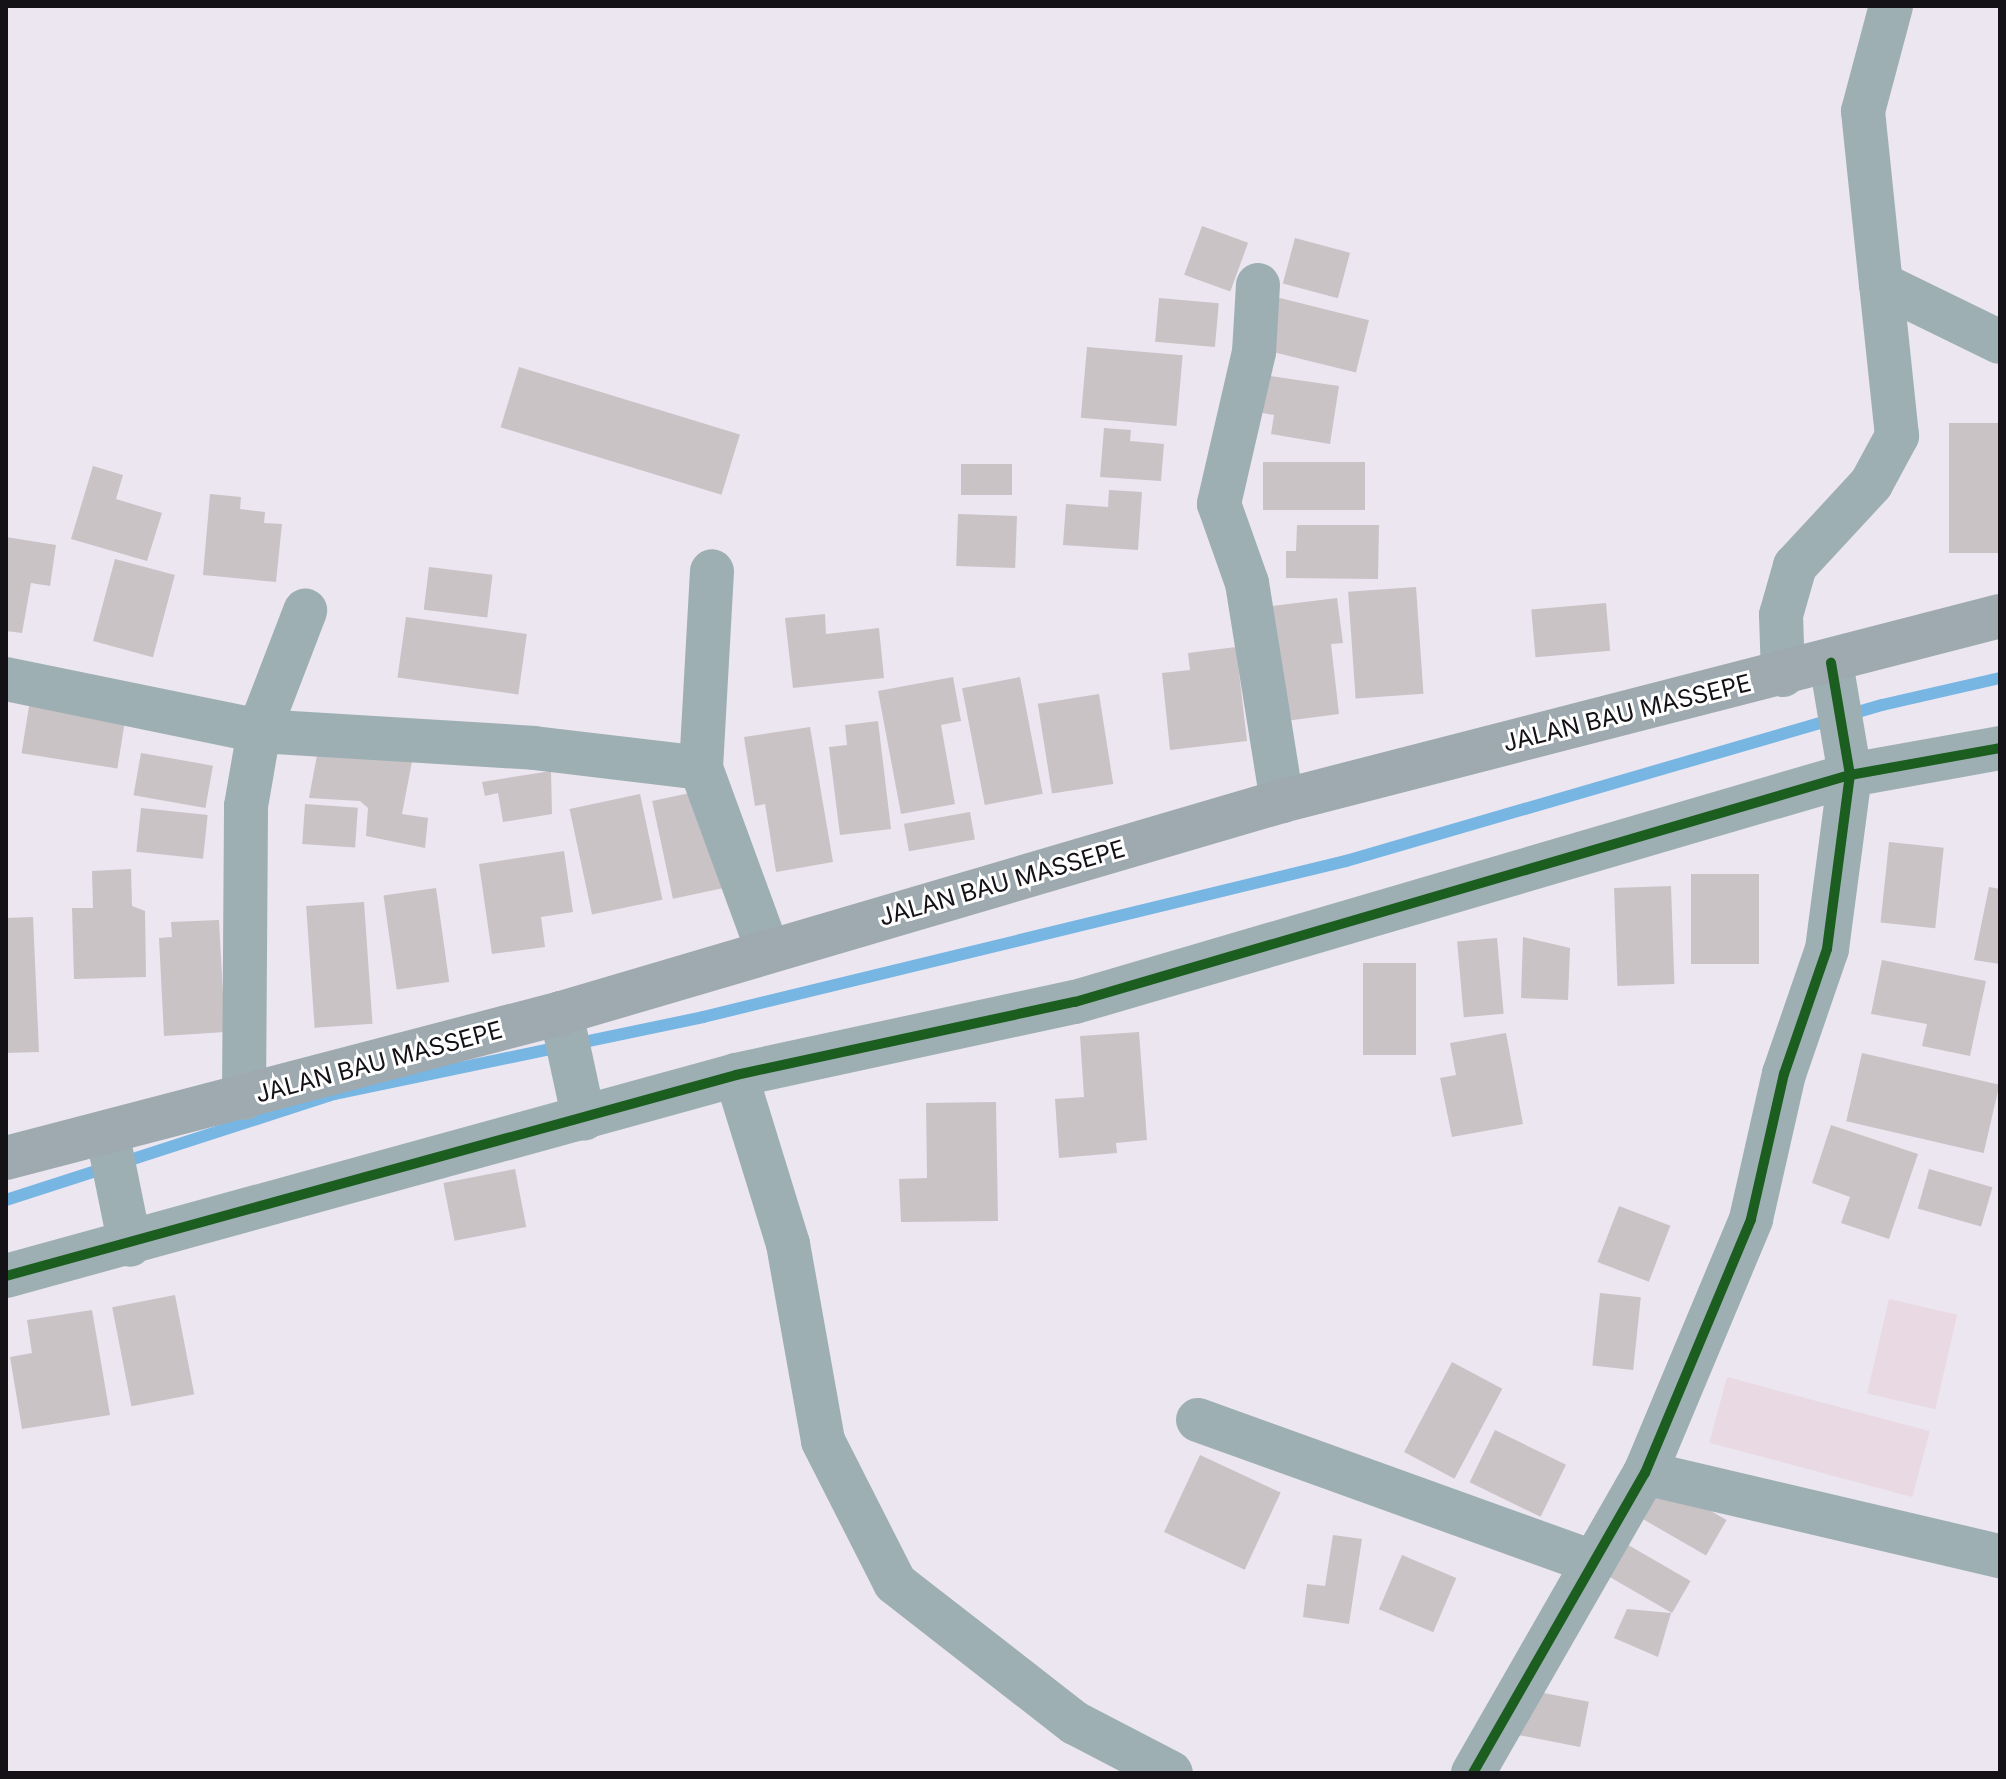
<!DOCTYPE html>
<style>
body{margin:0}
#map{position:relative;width:2006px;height:1779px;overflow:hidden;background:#ebe6f0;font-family:Inter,sans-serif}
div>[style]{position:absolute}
.education>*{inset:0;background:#e9d9e2;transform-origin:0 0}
.stream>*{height:12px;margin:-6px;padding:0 6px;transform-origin:6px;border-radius:6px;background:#77b5e3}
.building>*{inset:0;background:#c9c3c6;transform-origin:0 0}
.minor>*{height:44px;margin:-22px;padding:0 22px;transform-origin:22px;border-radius:22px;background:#9eafb4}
.primary>*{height:44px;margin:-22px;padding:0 22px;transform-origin:22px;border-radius:22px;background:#9eaaaf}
.cycleway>*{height:10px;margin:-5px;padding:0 5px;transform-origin:5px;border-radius:5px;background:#1b5e20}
span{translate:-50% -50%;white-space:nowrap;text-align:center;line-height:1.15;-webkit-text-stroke:6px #fff;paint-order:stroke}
.street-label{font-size:24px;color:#151217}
.frame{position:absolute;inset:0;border:8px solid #151217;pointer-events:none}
</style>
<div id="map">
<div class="education">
<div style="left:1889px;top:1299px;width:70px;height:97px;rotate:13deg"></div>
<div style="left:1727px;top:1377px;width:210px;height:68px;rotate:15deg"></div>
</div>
<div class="stream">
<div style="left:6px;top:1200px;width:346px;rotate:-17.9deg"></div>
<div style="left:335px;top:1094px;width:376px;rotate:-11.8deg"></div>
<div style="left:703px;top:1017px;width:662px;rotate:-13.64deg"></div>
<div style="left:1346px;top:861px;width:558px;rotate:-16.23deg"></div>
<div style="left:1882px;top:705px;width:121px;rotate:-12.9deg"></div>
</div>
<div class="building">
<div style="left:1202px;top:226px;width:49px;height:52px;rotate:20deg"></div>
<div style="left:1295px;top:238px;width:57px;height:47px;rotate:15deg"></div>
<div style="left:1272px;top:296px;width:100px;height:54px;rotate:14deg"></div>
<div style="left:1159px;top:298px;width:60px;height:44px;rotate:5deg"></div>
<div style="left:1087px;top:347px;width:96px;height:71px;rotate:5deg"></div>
<div style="left:519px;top:367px;width:231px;height:63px;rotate:17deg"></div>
<div style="clip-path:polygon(1257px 374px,1339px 386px,1330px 444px,1271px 434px,1274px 415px,1251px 411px)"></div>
<div style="left:2000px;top:423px;width:130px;height:51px;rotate:90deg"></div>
<div style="clip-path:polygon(1104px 428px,1131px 430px,1130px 441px,1164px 444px,1161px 481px,1100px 477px)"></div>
<div style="left:1263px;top:462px;width:102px;height:48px"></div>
<div style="left:961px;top:464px;width:51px;height:31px"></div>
<div style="clip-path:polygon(93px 466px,123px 475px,116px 499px,162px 513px,147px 561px,71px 539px)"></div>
<div style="clip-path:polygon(1109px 490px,1142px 492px,1138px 550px,1063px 545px,1066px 504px,1108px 507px)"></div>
<div style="clip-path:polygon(210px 494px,241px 497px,240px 509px,265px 512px,264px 523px,282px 524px,276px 582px,203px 575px)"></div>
<div style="left:958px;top:514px;width:59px;height:52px;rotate:2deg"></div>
<div style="clip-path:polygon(1297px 525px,1379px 525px,1378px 579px,1286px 578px,1286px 551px,1296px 551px)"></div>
<div style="clip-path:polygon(6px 537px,56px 545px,50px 586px,31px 583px,22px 633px,6px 631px)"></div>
<div style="left:115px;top:559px;width:62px;height:85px;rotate:15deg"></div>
<div style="left:429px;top:567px;width:64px;height:43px;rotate:7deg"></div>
<div style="left:1416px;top:587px;width:107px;height:68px;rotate:86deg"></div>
<div style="clip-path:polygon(1337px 598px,1343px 643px,1331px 644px,1339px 714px,1278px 722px,1264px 607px)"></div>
<div style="left:1606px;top:603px;width:48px;height:75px;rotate:85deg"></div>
<div style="clip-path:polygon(825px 614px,826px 634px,879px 628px,884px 678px,793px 688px,785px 618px)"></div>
<div style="left:406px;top:617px;width:122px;height:61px;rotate:8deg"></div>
<div style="clip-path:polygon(1236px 647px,1247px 741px,1170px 750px,1162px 673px,1190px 670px,1188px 653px)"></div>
<div style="clip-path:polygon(953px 677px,961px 721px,941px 725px,955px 804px,901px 814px,878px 691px)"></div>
<div style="left:1020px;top:677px;width:119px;height:59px;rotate:79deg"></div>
<div style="left:1099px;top:694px;width:91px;height:62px;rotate:81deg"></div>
<div style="left:30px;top:700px;width:97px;height:54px;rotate:9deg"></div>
<div style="clip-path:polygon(878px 721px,891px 829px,840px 835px,829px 747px,847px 745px,845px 725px)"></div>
<div style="clip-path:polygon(810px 727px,833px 862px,776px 872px,765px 804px,755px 806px,744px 737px)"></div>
<div style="clip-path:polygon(320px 739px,413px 756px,402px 814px,428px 818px,425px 848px,366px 836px,368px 808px,360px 801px,309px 798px)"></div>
<div style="left:141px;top:753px;width:73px;height:43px;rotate:10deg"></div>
<div style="clip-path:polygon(551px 771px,552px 814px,503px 822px,498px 793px,485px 796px,482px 782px)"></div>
<div style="left:704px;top:790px;width:100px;height:53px;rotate:78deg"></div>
<div style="left:640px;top:794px;width:108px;height:72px;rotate:78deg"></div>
<div style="left:305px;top:804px;width:53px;height:40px;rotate:4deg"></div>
<div style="left:141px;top:808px;width:67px;height:44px;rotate:6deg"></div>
<div style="left:970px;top:812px;width:28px;height:67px;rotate:80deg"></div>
<div style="left:1889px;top:842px;width:55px;height:81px;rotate:6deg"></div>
<div style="clip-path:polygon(564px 851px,573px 912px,541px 917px,545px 947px,492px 954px,479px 864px)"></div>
<div style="clip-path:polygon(131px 869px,132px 906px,145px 911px,146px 977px,74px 979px,72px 908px,93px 908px,92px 871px)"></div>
<div style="left:1759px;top:874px;width:90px;height:68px;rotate:90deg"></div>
<div style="left:1671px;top:886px;width:98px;height:57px;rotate:88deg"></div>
<div style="clip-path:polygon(1989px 887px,2000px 889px,2000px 964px,1974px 960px)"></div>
<div style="left:436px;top:888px;width:95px;height:53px;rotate:82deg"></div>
<div style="left:364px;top:902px;width:122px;height:58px;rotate:86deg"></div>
<div style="clip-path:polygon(33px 917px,39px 1052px,6px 1053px,6px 918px)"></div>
<div style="clip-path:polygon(219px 920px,225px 1032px,164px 1036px,159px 938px,172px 937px,171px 922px)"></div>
<div style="clip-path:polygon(1523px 937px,1570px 948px,1568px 1000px,1521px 998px)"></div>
<div style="left:1497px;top:938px;width:76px;height:40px;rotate:85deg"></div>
<div style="clip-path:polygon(1882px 960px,1986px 981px,1970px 1056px,1922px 1046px,1927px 1024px,1871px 1014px)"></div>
<div style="left:1363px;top:963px;width:53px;height:92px"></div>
<div style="clip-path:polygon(1139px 1032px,1147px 1140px,1116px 1143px,1117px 1153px,1059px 1158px,1055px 1099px,1084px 1097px,1080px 1036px)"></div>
<div style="clip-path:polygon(1506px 1033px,1523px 1124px,1452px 1137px,1440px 1078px,1456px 1075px,1450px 1043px)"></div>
<div style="left:1862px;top:1053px;width:141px;height:70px;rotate:13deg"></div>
<div style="clip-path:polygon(996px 1102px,998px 1221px,901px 1222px,899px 1179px,927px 1178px,926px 1103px)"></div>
<div style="clip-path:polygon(1831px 1125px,1918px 1154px,1889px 1239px,1841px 1223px,1850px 1197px,1812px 1183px)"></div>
<div style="left:515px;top:1169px;width:59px;height:73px;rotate:79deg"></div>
<div style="left:1929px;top:1169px;width:66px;height:41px;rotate:16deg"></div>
<div style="left:1619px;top:1206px;width:55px;height:60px;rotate:21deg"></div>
<div style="left:1600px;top:1293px;width:41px;height:73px;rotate:6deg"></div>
<div style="left:175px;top:1295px;width:101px;height:64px;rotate:79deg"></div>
<div style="clip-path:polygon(92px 1310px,110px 1415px,22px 1429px,10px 1357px,32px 1353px,27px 1320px)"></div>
<div style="left:1452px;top:1362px;width:57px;height:102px;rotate:28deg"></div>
<div style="left:1495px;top:1430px;width:79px;height:58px;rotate:26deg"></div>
<div style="left:1200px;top:1455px;width:89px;height:85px;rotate:25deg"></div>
<div style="left:1659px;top:1481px;width:78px;height:41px;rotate:30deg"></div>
<div style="clip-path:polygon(1333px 1535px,1362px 1539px,1349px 1624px,1303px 1617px,1307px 1584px,1325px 1586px)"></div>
<div style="left:1623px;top:1542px;width:78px;height:37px;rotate:30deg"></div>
<div style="left:1402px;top:1555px;width:59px;height:59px;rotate:23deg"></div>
<div style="clip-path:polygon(1627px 1609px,1671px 1613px,1658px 1657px,1614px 1638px)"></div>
<div style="left:1528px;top:1690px;width:62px;height:46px;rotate:11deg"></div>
</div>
<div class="minor">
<div style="left:1891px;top:6px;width:109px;rotate:104.9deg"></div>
<div style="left:1863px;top:111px;width:174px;rotate:84.1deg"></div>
<div style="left:1881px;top:284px;width:132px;rotate:26deg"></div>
<div style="left:1258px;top:285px;width:67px;rotate:93.4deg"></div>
<div style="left:1254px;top:352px;width:156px;rotate:103deg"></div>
<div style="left:1219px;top:504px;width:84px;rotate:70.5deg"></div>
<div style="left:1247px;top:583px;width:221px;rotate:80.9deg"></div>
<div style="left:1783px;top:675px;width:60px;rotate:-91.9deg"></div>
<div style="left:1781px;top:615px;width:51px;rotate:-74.1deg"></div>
<div style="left:1795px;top:566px;width:112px;rotate:-47.2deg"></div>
<div style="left:1871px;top:484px;width:55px;rotate:-61.6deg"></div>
<div style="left:1897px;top:436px;width:153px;rotate:-96deg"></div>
<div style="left:6px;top:679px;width:258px;rotate:11.6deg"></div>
<div style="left:259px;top:731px;width:276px;rotate:3.5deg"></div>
<div style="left:534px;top:748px;width:168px;rotate:6.8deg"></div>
<div style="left:701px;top:768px;width:195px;rotate:69.9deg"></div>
<div style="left:701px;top:768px;width:197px;rotate:-86.8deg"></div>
<div style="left:561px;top:1013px;width:108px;rotate:77.8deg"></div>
<div style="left:736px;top:1075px;width:177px;rotate:72.9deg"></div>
<div style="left:788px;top:1244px;width:200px;rotate:79.9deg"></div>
<div style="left:823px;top:1441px;width:159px;rotate:63.1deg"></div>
<div style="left:895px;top:1583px;width:228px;rotate:37.9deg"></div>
<div style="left:1075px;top:1723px;width:108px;rotate:27.5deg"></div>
<div style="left:244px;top:1098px;width:292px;rotate:-89.6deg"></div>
<div style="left:246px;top:806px;width:76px;rotate:-80.2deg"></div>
<div style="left:259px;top:731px;width:129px;rotate:-69deg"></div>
<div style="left:107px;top:1132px;width:115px;rotate:78.5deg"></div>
<div style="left:6px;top:1276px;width:757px;rotate:-15.39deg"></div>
<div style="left:736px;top:1075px;width:347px;rotate:-12.2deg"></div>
<div style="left:1075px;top:1002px;width:808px;rotate:-16.33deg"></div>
<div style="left:1850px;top:775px;width:152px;rotate:-10.2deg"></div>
<div style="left:1198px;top:1420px;width:420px;rotate:19.8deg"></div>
<div style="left:1645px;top:1473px;width:365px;rotate:13.2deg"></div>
<div style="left:1473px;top:1773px;width:346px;rotate:-60.2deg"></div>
<div style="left:1645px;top:1473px;width:275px;rotate:-67.3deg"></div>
<div style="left:1751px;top:1219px;width:149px;rotate:-77.2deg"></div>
<div style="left:1784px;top:1074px;width:132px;rotate:-71deg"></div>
<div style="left:1827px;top:949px;width:176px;rotate:-82.5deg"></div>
<div style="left:1850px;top:775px;width:114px;rotate:-99.6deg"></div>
</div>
<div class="primary">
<div style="left:6px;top:1158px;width:574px;rotate:-14.64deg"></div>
<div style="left:561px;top:1013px;width:752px;rotate:-16.39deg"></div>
<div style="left:1282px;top:801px;width:741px;rotate:-14.45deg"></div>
</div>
<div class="cycleway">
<div style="left:6px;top:1276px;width:757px;rotate:-15.39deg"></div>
<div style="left:736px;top:1075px;width:347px;rotate:-12.2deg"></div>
<div style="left:1075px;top:1002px;width:808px;rotate:-16.33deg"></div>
<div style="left:1850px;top:775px;width:152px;rotate:-10.2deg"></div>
<div style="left:1473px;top:1773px;width:346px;rotate:-60.2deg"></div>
<div style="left:1645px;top:1473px;width:275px;rotate:-67.3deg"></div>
<div style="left:1751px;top:1219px;width:149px;rotate:-77.2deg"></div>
<div style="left:1784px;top:1074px;width:132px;rotate:-71deg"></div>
<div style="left:1827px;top:949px;width:176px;rotate:-82.5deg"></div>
<div style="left:1850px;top:775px;width:114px;rotate:-99.6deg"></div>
</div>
<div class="street-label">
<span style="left:1627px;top:713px;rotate:-14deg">JALAN BAU MASSEPE</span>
<span style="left:1002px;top:883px;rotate:-16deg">JALAN BAU MASSEPE</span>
<span style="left:379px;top:1062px;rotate:-15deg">JALAN BAU MASSEPE</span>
</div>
<div class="frame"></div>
</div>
